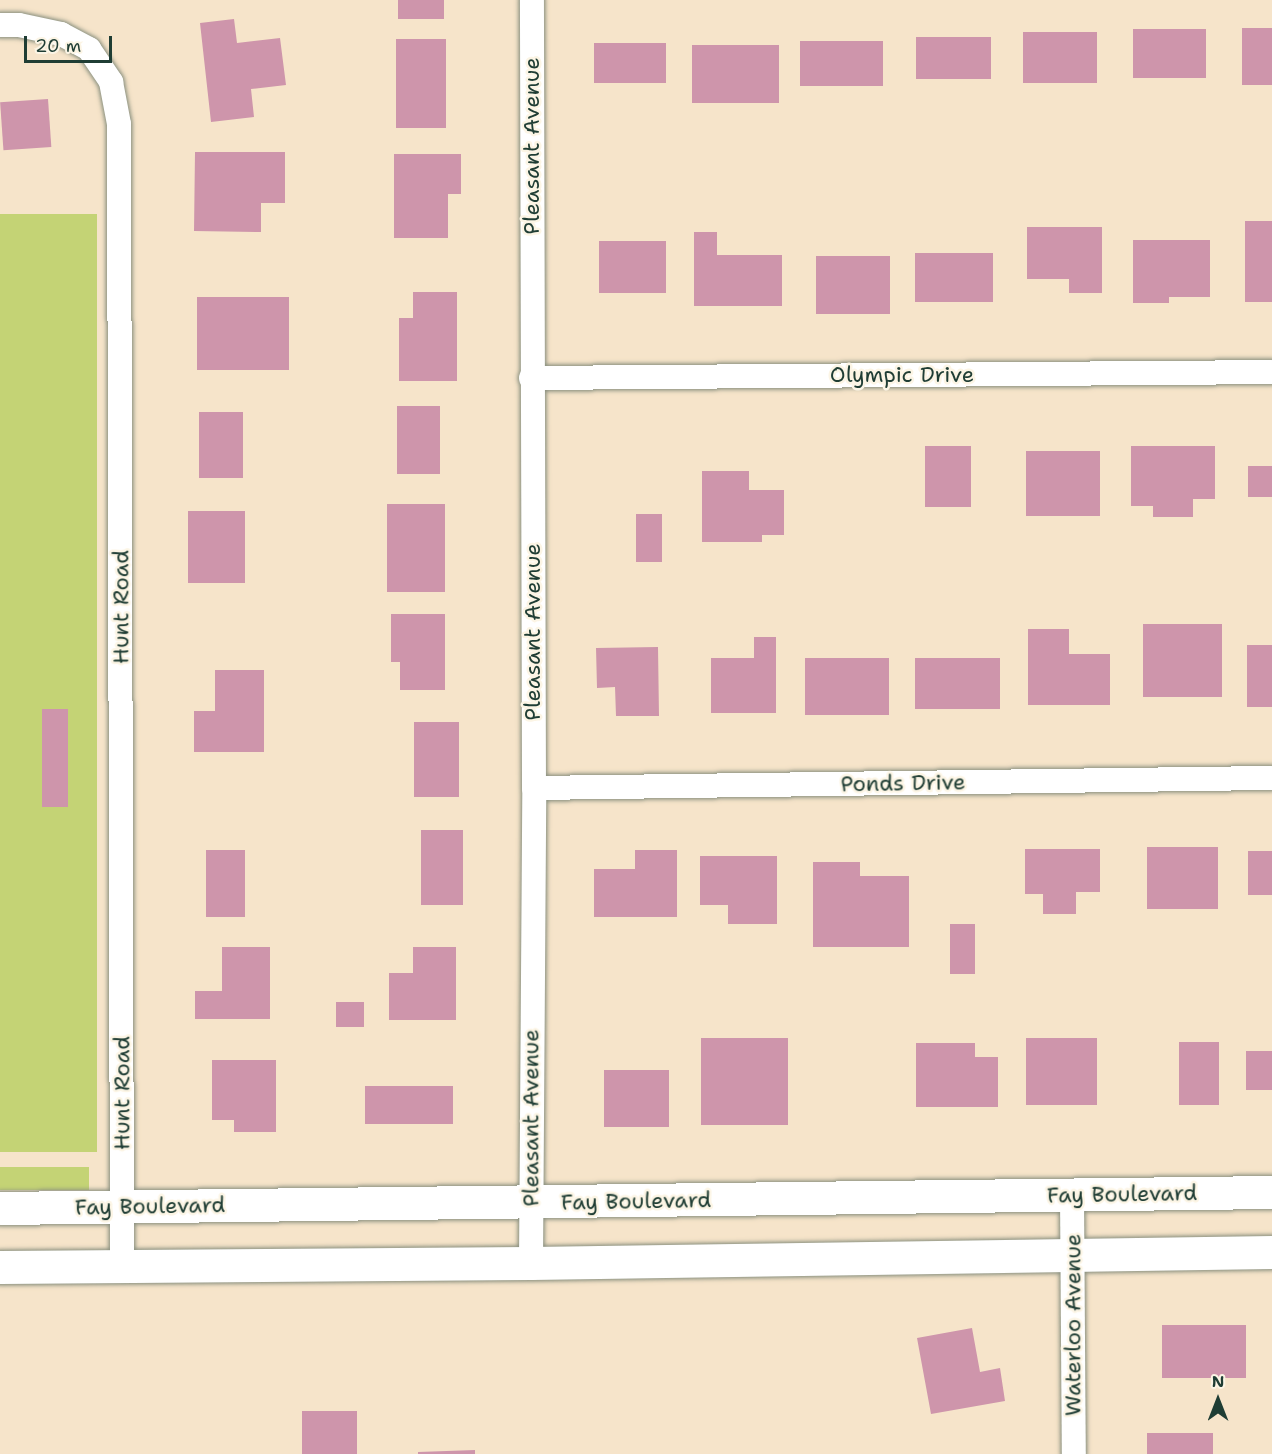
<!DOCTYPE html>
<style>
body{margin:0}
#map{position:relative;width:1272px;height:1454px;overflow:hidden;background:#f6e4ca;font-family:"Shantell Sans",sans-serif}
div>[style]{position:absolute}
.green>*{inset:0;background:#c4d375;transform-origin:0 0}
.building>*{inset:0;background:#ce95ab;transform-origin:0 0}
.roads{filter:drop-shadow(0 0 2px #8a907f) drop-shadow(0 0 2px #8a907f)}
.street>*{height:24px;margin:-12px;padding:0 12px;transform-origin:12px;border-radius:12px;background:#fff}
.secondary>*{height:33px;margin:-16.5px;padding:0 16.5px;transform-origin:16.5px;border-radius:16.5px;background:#fff}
span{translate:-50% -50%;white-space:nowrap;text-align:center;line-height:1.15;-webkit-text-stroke:5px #fcf5e5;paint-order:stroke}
.street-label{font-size:22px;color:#1f3d34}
.north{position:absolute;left:1188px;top:1370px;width:60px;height:60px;-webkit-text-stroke:4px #fcf5e5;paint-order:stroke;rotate:0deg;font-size:16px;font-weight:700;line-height:24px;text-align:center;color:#1f3d34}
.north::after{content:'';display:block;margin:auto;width:21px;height:27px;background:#1f3d34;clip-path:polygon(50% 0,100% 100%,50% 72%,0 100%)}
.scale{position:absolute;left:24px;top:36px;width:88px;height:27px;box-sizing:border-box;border:3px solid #1f3d34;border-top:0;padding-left:8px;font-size:18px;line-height:21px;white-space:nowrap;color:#1f3d34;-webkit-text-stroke:4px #fcf5e5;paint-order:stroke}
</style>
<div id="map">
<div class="green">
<div style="left:0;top:214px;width:97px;height:938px"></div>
<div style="left:0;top:1167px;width:89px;height:23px"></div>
</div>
<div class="building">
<div style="left:398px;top:0;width:46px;height:19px"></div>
<div style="clip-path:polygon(234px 19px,237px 43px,280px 38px,286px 85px,251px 89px,254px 117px,211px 122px,200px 23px)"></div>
<div style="left:1242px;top:28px;width:30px;height:57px"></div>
<div style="left:1133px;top:29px;width:73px;height:49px"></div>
<div style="left:1023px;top:32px;width:74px;height:51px"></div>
<div style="left:916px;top:37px;width:75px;height:42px"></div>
<div style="left:396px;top:39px;width:50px;height:89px"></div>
<div style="left:800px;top:41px;width:83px;height:45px"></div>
<div style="left:594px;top:43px;width:72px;height:40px"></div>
<div style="left:692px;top:45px;width:87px;height:58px"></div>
<div style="left:48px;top:99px;width:48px;height:48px;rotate:86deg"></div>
<div style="clip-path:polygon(195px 152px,285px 152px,285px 203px,261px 203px,261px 232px,194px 231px)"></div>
<div style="clip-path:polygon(394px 154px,461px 154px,461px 194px,448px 194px,448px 238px,394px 238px)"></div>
<div style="left:1245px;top:221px;width:27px;height:81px"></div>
<div style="clip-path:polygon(1027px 227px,1102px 227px,1102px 293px,1069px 293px,1069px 279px,1027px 279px)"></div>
<div style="clip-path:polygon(694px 232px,717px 232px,717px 255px,782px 255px,782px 306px,694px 306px)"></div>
<div style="clip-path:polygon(1133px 240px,1210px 240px,1210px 297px,1169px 297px,1169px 303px,1133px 303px)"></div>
<div style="left:599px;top:241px;width:67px;height:52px"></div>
<div style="left:915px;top:253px;width:78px;height:49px"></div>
<div style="left:816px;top:256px;width:74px;height:58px"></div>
<div style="clip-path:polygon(413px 292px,457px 292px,457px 381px,399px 381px,399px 318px,413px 318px)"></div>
<div style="left:197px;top:297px;width:92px;height:73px"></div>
<div style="left:397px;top:406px;width:43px;height:68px"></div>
<div style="left:199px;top:412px;width:44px;height:66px"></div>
<div style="left:925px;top:446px;width:46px;height:61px"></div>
<div style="clip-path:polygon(1131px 446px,1215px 446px,1215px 499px,1193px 499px,1193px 517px,1153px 517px,1153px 506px,1131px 506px)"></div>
<div style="left:1026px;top:451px;width:74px;height:65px"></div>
<div style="left:1248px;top:466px;width:24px;height:31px"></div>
<div style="clip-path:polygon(702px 471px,749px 471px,749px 490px,784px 490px,784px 535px,762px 535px,762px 542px,702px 542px)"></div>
<div style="left:387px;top:504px;width:58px;height:88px"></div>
<div style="left:188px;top:511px;width:57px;height:72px"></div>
<div style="left:636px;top:514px;width:26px;height:48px"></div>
<div style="clip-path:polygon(391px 614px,445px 614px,445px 690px,400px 690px,400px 662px,391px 662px)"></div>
<div style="left:1143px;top:624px;width:79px;height:73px"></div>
<div style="clip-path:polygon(1028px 629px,1069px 629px,1069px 654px,1110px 654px,1110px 705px,1028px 705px)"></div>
<div style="clip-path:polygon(754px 637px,776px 637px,776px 713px,711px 713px,711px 658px,754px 658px)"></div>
<div style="left:1247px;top:645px;width:25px;height:62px"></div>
<div style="clip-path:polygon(658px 647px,659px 716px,616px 716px,615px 687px,597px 688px,596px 648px)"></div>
<div style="left:805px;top:658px;width:84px;height:57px"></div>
<div style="left:915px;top:658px;width:85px;height:51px"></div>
<div style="clip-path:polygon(215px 670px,264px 670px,264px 752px,194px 752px,194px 711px,215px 711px)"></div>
<div style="left:42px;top:709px;width:26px;height:98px"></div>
<div style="left:414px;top:722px;width:45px;height:75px"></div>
<div style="left:421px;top:830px;width:42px;height:75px"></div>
<div style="left:1147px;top:847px;width:71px;height:62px"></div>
<div style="clip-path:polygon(1025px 849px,1100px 849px,1100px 892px,1076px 892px,1076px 914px,1043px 914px,1043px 894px,1025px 894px)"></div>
<div style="left:206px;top:850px;width:39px;height:67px"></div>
<div style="clip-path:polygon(635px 850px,677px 850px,677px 917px,594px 917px,594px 869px,635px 869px)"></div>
<div style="left:1248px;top:851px;width:24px;height:44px"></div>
<div style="clip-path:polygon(700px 856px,777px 856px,777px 924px,728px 924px,728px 905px,700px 905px)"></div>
<div style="clip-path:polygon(813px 862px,860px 862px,860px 876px,909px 876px,909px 947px,813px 947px)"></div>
<div style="left:950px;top:924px;width:25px;height:50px"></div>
<div style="clip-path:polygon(222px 947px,270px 947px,270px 1019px,195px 1019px,195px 991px,222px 991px)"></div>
<div style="clip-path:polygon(413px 947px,456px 947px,456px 1020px,389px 1020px,389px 973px,413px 973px)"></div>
<div style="left:336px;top:1002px;width:28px;height:25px"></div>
<div style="left:701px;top:1038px;width:87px;height:87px"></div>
<div style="left:1026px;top:1038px;width:71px;height:67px"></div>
<div style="left:1179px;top:1042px;width:40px;height:63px"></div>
<div style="clip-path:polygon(916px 1043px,975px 1043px,975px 1057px,998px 1057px,998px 1107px,916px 1107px)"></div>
<div style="left:1246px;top:1051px;width:26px;height:39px"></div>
<div style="clip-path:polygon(212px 1060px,276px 1060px,276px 1132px,234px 1132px,234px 1120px,212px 1120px)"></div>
<div style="left:604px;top:1070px;width:65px;height:57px"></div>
<div style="left:365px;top:1086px;width:88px;height:38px"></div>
<div style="left:1162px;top:1325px;width:84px;height:53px"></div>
<div style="clip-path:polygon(972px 1328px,980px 1372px,1000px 1368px,1005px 1401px,931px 1414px,917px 1338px)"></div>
<div style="left:302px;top:1411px;width:55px;height:43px"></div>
<div style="left:1147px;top:1433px;width:66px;height:21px"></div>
<div style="clip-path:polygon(475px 1450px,475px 1454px,418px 1454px,418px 1452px)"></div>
</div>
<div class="roads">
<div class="street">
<div style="left:0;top:25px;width:19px"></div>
<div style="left:19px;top:25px;width:43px;rotate:12.1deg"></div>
<div style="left:61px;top:34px;width:32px;rotate:28deg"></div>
<div style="left:89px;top:49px;width:40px;rotate:56deg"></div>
<div style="left:111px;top:82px;width:43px;rotate:79.2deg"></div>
<div style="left:119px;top:124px;width:1142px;rotate:89.85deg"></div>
<div style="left:531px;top:378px;width:741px;rotate:-0.46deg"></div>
<div style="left:534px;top:788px;width:738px;rotate:-0.78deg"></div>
<div style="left:1072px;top:1195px;width:259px;rotate:89.6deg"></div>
<div style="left:531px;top:1263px;width:475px;rotate:-89.6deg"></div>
<div style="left:534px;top:788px;width:788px;rotate:-90.15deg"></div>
</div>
<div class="secondary">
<div style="left:0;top:1208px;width:1272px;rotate:-0.72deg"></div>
<div style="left:0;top:1267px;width:531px;rotate:-0.43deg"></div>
<div style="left:531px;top:1263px;width:741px;rotate:-0.85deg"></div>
</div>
</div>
<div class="street-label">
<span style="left:532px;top:146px;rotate:-90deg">Pleasant Avenue</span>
<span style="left:902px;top:375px">Olympic Drive</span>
<span style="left:121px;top:607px;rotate:-90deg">Hunt Road</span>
<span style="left:533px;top:632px;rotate:-90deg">Pleasant Avenue</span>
<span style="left:903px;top:783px;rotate:-1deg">Ponds Drive</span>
<span style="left:122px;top:1093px;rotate:-90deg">Hunt Road</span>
<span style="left:531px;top:1118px;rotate:-90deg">Pleasant Avenue</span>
<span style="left:1122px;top:1194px;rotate:-1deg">Fay Boulevard</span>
<span style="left:636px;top:1201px;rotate:-1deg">Fay Boulevard</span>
<span style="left:150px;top:1206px;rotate:-1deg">Fay Boulevard</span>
<span style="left:1073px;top:1325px;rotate:-90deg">Waterloo Avenue</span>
</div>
<div class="north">N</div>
<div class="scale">20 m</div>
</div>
